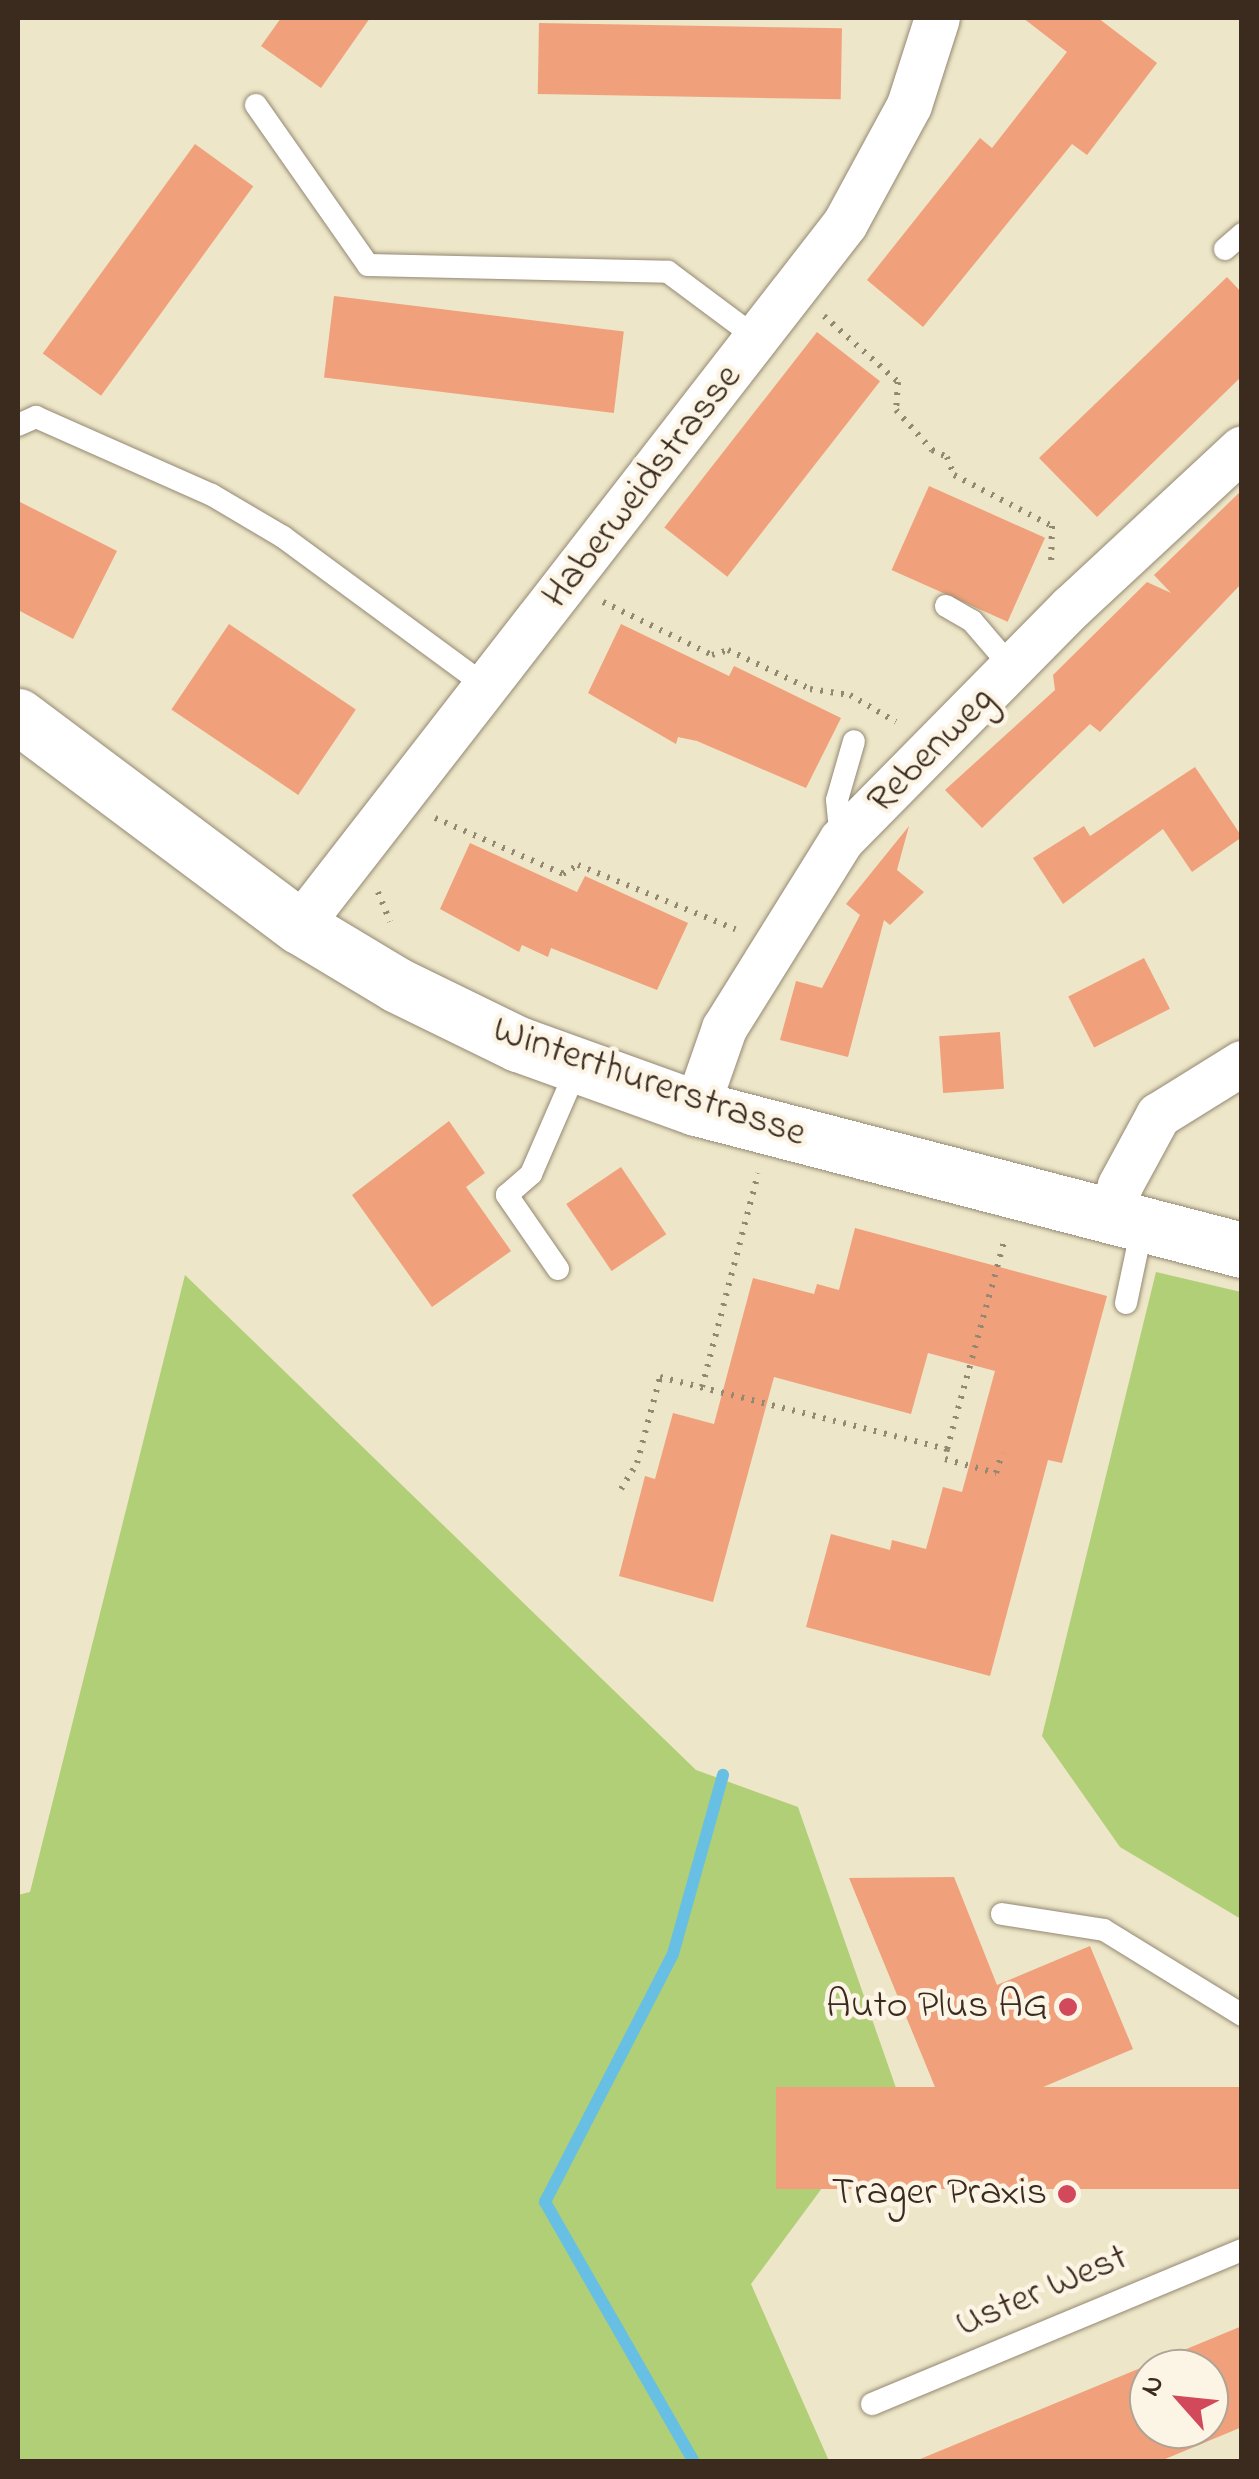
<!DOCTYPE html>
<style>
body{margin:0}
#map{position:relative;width:1259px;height:2479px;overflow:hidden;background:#ede6c8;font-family:"Indie Flower",sans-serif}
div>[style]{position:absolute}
.green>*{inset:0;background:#b0cf76}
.stream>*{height:12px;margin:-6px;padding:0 6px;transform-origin:6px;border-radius:6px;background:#67bfe4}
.building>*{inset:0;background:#f0a17b;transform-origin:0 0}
.path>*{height:6px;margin-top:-3px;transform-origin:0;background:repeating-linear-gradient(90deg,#948873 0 2.5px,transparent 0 10.5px)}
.roads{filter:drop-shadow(0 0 2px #948873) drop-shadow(0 0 2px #948873)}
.lane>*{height:22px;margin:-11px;padding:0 11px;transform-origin:11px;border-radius:11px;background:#fff}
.street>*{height:45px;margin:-22.5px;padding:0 22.5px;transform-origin:22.5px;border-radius:22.5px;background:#fff}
.secondary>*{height:55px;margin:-27.5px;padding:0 27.5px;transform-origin:27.5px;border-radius:27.5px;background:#fff}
.dots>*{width:28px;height:28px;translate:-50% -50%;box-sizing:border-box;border:5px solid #fcf5e5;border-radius:50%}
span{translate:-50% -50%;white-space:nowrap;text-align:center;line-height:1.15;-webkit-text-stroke:9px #fcf5e5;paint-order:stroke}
.street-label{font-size:40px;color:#3b2a1e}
.poi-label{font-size:40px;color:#3b2a1e}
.right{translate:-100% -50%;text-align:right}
.frame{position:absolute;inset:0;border:20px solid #3b2a1e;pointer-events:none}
.north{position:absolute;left:1129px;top:2349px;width:100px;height:100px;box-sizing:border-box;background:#fcf5e5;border:2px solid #afa495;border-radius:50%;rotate:297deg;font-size:28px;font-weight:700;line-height:40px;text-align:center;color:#3b2a1e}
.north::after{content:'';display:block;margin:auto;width:35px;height:45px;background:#d1495b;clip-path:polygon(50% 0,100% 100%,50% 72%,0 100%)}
</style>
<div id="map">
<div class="green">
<div style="clip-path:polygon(1156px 1272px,1241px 1292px,1241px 1919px,1120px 1847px,1042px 1736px)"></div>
<div style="clip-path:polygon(185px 1275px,696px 1770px,798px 1807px,896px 2088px,751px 2284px,829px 2461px,18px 2461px,18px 1895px,30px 1892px)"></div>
</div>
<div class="stream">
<div style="left:694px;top:2462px;width:300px;rotate:-119.8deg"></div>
<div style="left:545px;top:2202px;width:279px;rotate:-62.7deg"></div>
<div style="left:673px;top:1954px;width:186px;rotate:-74.4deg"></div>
</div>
<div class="building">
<div style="clip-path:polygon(281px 18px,370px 18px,321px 88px,261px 46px)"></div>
<div style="clip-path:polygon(1023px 18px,1098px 18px,1157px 63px,1087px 155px,1072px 144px,923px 327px,867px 280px,980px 138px,992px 148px,1067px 52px)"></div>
<div style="left:539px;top:23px;width:303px;height:71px;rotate:1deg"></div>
<div style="left:195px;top:144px;width:72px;height:259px;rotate:36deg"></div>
<div style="clip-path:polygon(1227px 277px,1242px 293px,1242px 376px,1097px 517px,1039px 458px)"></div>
<div style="left:334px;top:296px;width:292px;height:82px;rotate:7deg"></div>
<div style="left:817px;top:332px;width:80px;height:248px;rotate:38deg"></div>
<div style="left:929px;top:486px;width:127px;height:92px;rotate:24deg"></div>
<div style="clip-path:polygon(1242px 490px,1242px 583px,1100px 732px,1090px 724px,982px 828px,945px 790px,1055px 690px,1053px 675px,1147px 582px,1171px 593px,1154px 575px)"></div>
<div style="clip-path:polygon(18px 501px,117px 551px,73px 639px,18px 610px)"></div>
<div style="left:229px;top:624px;width:153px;height:103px;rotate:34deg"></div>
<div style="clip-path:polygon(621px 624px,729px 676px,734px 666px,841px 718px,806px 788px,697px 741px,678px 737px,676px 744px,588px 693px)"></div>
<div style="clip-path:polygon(1195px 767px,1242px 837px,1192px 872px,1163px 829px,1063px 904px,1033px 858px,1084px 826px,1090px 836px)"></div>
<div style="clip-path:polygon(909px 826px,897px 870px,924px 892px,890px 925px,884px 920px,848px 1057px,780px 1040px,796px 981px,822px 988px,860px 915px,846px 904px)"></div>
<div style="clip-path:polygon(470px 843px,577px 892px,585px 876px,688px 923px,657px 990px,551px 948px,548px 957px,522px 945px,519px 952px,440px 909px)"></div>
<div style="left:1144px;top:958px;width:57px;height:85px;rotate:63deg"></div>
<div style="left:1000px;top:1032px;width:57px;height:61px;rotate:86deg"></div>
<div style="clip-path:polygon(449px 1121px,485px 1173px,466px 1187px,511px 1251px,432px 1307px,352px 1195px)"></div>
<div style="left:621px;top:1167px;width:81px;height:66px;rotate:56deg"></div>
<div style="clip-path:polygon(855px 1228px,1107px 1296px,1062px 1463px,1048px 1460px,990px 1676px,806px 1627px,831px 1534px,890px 1550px,892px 1540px,926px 1549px,943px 1487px,962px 1492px,995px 1371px,928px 1353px,911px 1414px,774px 1377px,713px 1602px,619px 1576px,645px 1476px,655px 1479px,673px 1413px,714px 1424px,753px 1278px,814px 1294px,817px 1284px,839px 1290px)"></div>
<div style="clip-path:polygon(954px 1877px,997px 1985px,1090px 1946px,1133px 2049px,951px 2126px,849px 1878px)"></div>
<div style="left:1242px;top:2087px;width:102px;height:466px;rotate:90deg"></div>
<div style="clip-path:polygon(evenodd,1242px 2326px,1242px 2427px,1158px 2462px,913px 2462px,1242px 2326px,1149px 2369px,1209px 2369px,1209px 2429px,1149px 2429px,1149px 2369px)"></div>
</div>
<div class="path">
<div style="left:824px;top:316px;width:99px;rotate:41.7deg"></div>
<div style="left:898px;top:382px;width:28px;rotate:94deg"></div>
<div style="left:896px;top:410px;width:54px;rotate:48deg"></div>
<div style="left:932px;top:450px;width:17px;rotate:25deg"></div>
<div style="left:947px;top:457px;width:19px;rotate:69deg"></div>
<div style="left:954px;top:475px;width:110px;rotate:27.5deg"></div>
<div style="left:1052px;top:526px;width:40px;rotate:91.4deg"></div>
<div style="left:603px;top:602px;width:121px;rotate:25.9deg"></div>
<div style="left:712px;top:655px;width:17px;rotate:-17deg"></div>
<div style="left:728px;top:650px;width:91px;rotate:25.4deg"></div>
<div style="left:810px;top:689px;width:40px;rotate:8.5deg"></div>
<div style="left:850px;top:695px;width:53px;rotate:30.4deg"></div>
<div style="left:435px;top:818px;width:140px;rotate:23.6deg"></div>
<div style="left:563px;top:874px;width:17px;rotate:-31deg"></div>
<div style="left:578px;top:865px;width:170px;rotate:22.2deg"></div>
<div style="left:378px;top:892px;width:32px;rotate:68deg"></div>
<div style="left:702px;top:1387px;width:221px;rotate:-75.3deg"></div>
<div style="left:947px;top:1449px;width:219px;rotate:-74.6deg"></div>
<div style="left:621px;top:1489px;width:31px;rotate:-58deg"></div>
<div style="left:637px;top:1463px;width:89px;rotate:-75deg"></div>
<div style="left:660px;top:1377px;width:296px;rotate:14.1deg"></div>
<div style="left:947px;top:1449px;width:10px;rotate:101deg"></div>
<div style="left:945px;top:1459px;width:53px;rotate:15.4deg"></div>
<div style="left:996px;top:1473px;width:21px;rotate:-73deg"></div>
</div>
<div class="roads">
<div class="lane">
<div style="left:256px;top:105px;width:195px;rotate:55deg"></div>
<div style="left:368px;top:265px;width:300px;rotate:1.3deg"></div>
<div style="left:668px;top:272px;width:112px;rotate:36.7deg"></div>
<div style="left:1225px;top:249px;width:23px;rotate:-41deg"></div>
<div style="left:18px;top:425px;width:20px;rotate:-24deg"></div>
<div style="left:36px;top:417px;width:193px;rotate:23.9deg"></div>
<div style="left:212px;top:495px;width:82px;rotate:30.6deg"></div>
<div style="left:283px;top:537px;width:253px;rotate:36.3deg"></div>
<div style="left:946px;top:606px;width:30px;rotate:30deg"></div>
<div style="left:972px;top:621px;width:65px;rotate:49.4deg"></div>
<div style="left:841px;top:840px;width:40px;rotate:-95.7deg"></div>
<div style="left:837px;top:800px;width:61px;rotate:-73.9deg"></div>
<div style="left:558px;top:1269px;width:90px;rotate:-124.6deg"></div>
<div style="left:507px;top:1195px;width:32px;rotate:-41deg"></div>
<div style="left:531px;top:1174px;width:116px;rotate:-66.5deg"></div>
<div style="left:1126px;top:1303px;width:78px;rotate:-78.1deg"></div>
<div style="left:1002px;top:1914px;width:103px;rotate:8.9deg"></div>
<div style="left:1104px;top:1930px;width:162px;rotate:31.6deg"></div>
<div style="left:872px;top:2404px;width:401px;rotate:-22.6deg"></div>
</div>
<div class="street">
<div style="left:299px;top:926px;width:890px;rotate:-52.16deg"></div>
<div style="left:845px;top:223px;width:134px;rotate:-61.5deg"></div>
<div style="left:909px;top:105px;width:91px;rotate:-72.2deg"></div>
<div style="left:696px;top:1108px;width:85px;rotate:-70.7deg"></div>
<div style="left:724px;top:1028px;width:221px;rotate:-58.1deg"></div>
<div style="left:841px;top:840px;width:327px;rotate:-45.4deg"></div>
<div style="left:1071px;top:607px;width:233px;rotate:-42.9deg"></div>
<div style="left:1110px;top:1220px;width:36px;rotate:-74deg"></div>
<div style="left:1120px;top:1185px;width:80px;rotate:-61.5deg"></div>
<div style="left:1158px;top:1115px;width:99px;rotate:-31.8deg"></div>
</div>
<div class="secondary">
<div style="left:18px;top:716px;width:351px;rotate:36.8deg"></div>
<div style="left:299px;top:926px;width:114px;rotate:31deg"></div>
<div style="left:397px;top:985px;width:135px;rotate:26deg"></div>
<div style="left:518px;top:1044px;width:189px;rotate:19.8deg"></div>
<div style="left:696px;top:1108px;width:564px;rotate:14.58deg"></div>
</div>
</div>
<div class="dots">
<div style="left:1068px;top:2007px;background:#d1495b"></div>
<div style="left:1067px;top:2194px;background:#d1495b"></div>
</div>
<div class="street-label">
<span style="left:643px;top:487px;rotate:-52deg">Haberweidstrasse</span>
<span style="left:932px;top:751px;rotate:-45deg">Rebenweg</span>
<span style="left:649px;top:1083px;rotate:19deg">Winterthurerstrasse</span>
<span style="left:1042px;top:2292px;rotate:-23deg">Uster West</span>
</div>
<div class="poi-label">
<span class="right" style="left:1048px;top:2007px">Auto Plus AG</span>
<span class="right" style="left:1047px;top:2194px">Trager Praxis</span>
</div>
<div class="frame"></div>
<div class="north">N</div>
</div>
